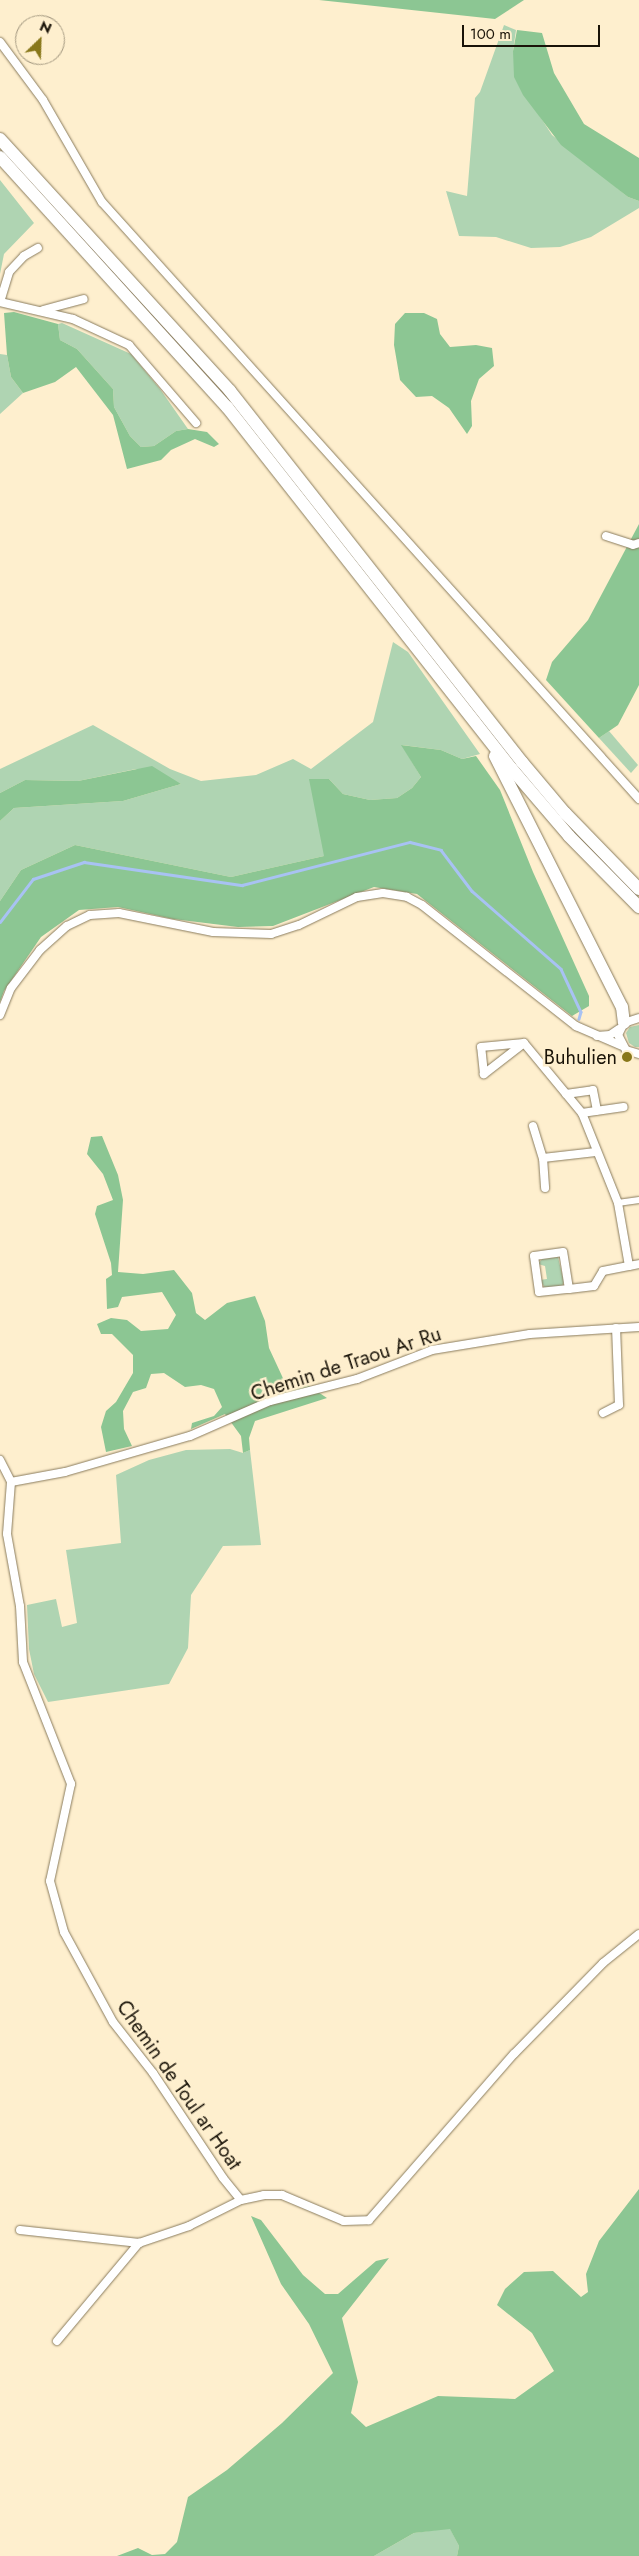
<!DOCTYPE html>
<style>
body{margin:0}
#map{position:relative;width:639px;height:2556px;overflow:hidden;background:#feefce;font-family:Jost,sans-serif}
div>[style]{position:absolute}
.green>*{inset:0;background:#afd4b2}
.forest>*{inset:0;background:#8cc693}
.stream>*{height:2.5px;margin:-1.25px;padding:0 1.25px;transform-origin:1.25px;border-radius:1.25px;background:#a8c2f3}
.roads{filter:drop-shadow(0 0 1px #8a7c5e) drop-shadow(0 0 1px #8a7c5e)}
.pedestrian>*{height:5.5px;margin:-2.75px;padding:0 2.75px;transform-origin:2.75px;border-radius:2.75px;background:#fff}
.minor>*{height:8px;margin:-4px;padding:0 4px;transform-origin:4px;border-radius:4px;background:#fff}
.trunk>*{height:12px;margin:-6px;padding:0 6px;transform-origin:6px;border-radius:6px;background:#fff}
.dots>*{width:14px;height:14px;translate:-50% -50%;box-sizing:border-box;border:2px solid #feefce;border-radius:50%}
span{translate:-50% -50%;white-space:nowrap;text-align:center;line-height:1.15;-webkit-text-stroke:5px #feefce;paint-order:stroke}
.poi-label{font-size:20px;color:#191308}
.right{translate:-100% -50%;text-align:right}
.street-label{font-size:20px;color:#191308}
.north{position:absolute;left:15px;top:15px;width:50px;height:50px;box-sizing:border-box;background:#feefce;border:1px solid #a2977f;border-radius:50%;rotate:24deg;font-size:14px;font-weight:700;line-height:20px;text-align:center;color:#191308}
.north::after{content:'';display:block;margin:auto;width:18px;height:22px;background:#88771a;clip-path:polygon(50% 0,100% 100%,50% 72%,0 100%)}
.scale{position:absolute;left:462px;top:25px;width:138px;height:22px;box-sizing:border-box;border:2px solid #191308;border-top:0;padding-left:6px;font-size:15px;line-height:18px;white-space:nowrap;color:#191308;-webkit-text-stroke:4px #feefce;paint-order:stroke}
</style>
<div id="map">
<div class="green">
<div style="clip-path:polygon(504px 25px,516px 30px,513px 51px,539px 115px,552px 135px,628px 197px,639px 201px,639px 208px,591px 237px,560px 247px,531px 248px,496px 237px,459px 236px,446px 191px,467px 196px,475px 98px,480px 92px)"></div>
<div style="clip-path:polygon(0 180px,34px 223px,4px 254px,0 274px)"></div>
<div style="clip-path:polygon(62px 323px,131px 354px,160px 389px,188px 429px,176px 431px,154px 446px,141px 447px,130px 436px,114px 407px,113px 389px,77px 349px,60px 340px,58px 324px)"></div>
<div style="clip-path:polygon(0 354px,7px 355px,11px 377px,23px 393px,0 414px)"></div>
<div style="clip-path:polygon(393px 642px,408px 652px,480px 754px,462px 759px,441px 750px,402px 745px,421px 777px,412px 788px,397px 798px,370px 800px,343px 794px,329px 779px,324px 856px,231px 877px,75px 845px,21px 870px,0 901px,0 821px,14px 808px,123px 801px,181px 784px,136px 769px,78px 781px,25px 780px,0 793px,0 769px,93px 725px,170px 769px,201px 781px,256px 775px,293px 759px,311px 769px,373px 722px)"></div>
<div style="clip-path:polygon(609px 731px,638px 765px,631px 773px,599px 738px)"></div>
<div style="clip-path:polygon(639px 1025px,639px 1047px,635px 1047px,629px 1043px,626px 1033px,630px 1027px)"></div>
<div style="clip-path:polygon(558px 1257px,564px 1282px,562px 1286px,545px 1288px,540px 1280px,547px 1279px,545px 1266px,538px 1264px,542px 1259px)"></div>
<div style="clip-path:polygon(230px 1449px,243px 1453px,250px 1450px,261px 1545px,223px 1546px,191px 1595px,188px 1648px,169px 1684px,48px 1702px,34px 1674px,29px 1649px,27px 1605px,56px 1599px,62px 1627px,77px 1623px,66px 1550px,121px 1543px,116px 1475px,149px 1460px,186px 1450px)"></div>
<div style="clip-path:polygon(450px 2528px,459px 2546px,457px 2556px,374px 2556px,414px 2533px)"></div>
</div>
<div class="forest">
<div style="clip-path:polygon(319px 0,524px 0,495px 19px)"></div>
<div style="clip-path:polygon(517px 30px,542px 33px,554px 73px,584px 124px,639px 158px,639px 201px,628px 197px,561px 145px,523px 95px,514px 77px,513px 51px)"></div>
<div style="clip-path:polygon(14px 312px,58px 324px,60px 340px,77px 349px,113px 389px,114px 407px,130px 436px,141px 447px,154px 446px,176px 431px,188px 429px,207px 432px,219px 444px,214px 447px,195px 439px,171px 450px,161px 460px,127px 469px,113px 415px,76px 367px,55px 382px,23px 393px,11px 377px,7px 355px,4px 313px)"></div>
<div style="clip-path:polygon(424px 313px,437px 319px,440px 334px,450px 347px,476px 345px,492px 348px,494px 366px,479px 379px,471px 401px,472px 426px,467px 434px,449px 408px,432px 396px,416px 397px,400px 380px,394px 345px,395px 324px,405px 313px)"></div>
<div style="clip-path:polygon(639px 524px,639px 685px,618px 725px,599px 738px,546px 680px,552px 662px,588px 620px)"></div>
<div style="clip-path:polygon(401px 745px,441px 750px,462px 759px,476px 756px,500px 790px,533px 872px,589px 996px,589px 1006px,572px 1016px,417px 894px,374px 887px,273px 926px,238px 927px,173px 919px,118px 907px,79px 910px,41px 937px,4px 991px,0 1002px,0 901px,21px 870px,75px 845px,231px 877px,324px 856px,309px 779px,329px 779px,343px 794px,370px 800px,397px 798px,412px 788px,421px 777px)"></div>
<div style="clip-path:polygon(152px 766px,181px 784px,123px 801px,14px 808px,0 821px,0 793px,25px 780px,78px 781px)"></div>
<div style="clip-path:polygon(102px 1136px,118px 1175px,123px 1200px,118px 1272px,143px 1274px,174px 1270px,192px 1293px,196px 1313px,205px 1320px,227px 1303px,255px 1296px,265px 1321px,269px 1348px,288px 1389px,306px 1384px,327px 1398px,255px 1421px,249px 1438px,250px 1450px,243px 1453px,241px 1436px,225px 1414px,191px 1429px,192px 1423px,214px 1416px,222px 1407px,214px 1389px,201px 1385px,185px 1387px,164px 1373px,151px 1374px,146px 1388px,133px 1392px,123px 1411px,124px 1429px,132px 1446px,106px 1452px,101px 1427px,106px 1411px,116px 1402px,133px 1373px,133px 1355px,112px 1334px,101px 1334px,97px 1324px,111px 1318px,127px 1320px,141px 1331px,168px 1329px,176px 1315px,162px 1292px,122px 1297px,118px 1307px,107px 1309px,106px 1279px,112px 1275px,111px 1263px,95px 1214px,97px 1206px,113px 1200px,103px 1174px,87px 1154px,91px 1137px)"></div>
<div style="clip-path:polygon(639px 2189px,639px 2556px,457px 2556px,459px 2546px,450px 2529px,414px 2533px,374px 2556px,117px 2556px,138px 2548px,152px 2555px,165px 2554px,177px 2542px,188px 2497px,227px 2470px,282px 2423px,333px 2373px,309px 2324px,281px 2284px,251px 2216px,261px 2220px,303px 2275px,325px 2294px,338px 2294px,376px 2261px,389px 2258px,342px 2318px,358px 2382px,351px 2413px,366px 2427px,438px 2396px,515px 2399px,554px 2371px,532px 2333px,497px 2305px,505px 2289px,524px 2272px,553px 2271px,581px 2297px,588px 2292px,586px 2274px,599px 2241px)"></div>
</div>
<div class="stream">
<div style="left:0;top:922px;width:54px;rotate:-52.5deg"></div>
<div style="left:33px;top:879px;width:54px;rotate:-18.4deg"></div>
<div style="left:84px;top:862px;width:160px;rotate:8.3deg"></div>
<div style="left:242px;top:885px;width:173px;rotate:-14.4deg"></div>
<div style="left:410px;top:842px;width:32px;rotate:14deg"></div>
<div style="left:441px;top:850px;width:51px;rotate:52.9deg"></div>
<div style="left:472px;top:891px;width:118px;rotate:41.2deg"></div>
<div style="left:561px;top:969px;width:47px;rotate:65.1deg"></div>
<div style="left:581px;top:1012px;width:7px;rotate:106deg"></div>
</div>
<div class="roads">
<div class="pedestrian">
<div style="left:618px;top:1203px;width:21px;rotate:-8deg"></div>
</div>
<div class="minor">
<div style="left:0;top:42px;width:72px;rotate:53.4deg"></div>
<div style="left:43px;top:100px;width:118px;rotate:60deg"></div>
<div style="left:102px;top:202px;width:803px;rotate:48.03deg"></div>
<div style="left:0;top:302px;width:75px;rotate:13.1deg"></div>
<div style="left:73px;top:319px;width:62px;rotate:24.9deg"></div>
<div style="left:129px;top:345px;width:103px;rotate:49.3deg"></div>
<div style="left:0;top:302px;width:31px;rotate:-73deg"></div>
<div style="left:9px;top:272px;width:22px;rotate:-47deg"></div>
<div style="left:24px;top:256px;width:16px;rotate:-30deg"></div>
<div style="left:43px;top:310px;width:42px;rotate:-15deg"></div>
<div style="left:606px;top:536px;width:28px;rotate:18deg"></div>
<div style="left:633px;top:545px;width:6px;rotate:-18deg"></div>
<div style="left:0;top:1015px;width:29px;rotate:-68deg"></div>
<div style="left:11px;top:988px;width:48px;rotate:-52.7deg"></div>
<div style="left:40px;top:950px;width:36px;rotate:-42deg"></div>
<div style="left:67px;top:926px;width:25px;rotate:-26deg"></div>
<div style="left:90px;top:915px;width:29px;rotate:-4deg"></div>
<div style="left:119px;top:913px;width:96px;rotate:11.4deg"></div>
<div style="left:213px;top:932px;width:58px;rotate:2deg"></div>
<div style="left:271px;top:934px;width:29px;rotate:-18deg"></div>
<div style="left:299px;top:925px;width:64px;rotate:-25.8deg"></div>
<div style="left:357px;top:897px;width:26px;rotate:-9deg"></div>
<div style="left:383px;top:893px;width:24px;rotate:9deg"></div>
<div style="left:407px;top:897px;width:17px;rotate:28deg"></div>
<div style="left:422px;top:905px;width:196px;rotate:38.2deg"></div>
<div style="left:576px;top:1026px;width:50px;rotate:23.5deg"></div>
<div style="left:639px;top:1018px;width:16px;rotate:162deg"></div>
<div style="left:624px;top:1023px;width:13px;rotate:117deg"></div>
<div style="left:618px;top:1035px;width:17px;rotate:62deg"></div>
<div style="left:626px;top:1050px;width:14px;rotate:17deg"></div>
<div style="left:597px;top:1036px;width:13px;rotate:-4deg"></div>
<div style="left:610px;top:1035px;width:11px;rotate:-34deg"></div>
<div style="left:524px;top:1043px;width:91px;rotate:50.4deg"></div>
<div style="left:582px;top:1113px;width:97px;rotate:68.2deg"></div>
<div style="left:618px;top:1203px;width:64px;rotate:80.1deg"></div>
<div style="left:629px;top:1266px;width:10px;rotate:-11deg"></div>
<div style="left:524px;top:1043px;width:51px;rotate:142.2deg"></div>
<div style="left:484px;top:1074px;width:27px;rotate:-96deg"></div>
<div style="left:481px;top:1047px;width:43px;rotate:-5.3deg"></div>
<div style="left:566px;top:1094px;width:27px;rotate:-8deg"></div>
<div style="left:593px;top:1090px;width:21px;rotate:79deg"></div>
<div style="left:582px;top:1113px;width:42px;rotate:-8.1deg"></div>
<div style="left:533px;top:1126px;width:34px;rotate:73deg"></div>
<div style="left:543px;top:1158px;width:30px;rotate:86deg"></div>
<div style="left:543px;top:1158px;width:53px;rotate:-6.5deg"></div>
<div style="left:569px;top:1289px;width:37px;rotate:-99deg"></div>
<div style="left:563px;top:1252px;width:29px;rotate:172deg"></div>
<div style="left:534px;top:1256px;width:36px;rotate:82deg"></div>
<div style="left:539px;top:1292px;width:30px;rotate:-6deg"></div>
<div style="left:569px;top:1289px;width:25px;rotate:-7deg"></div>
<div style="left:594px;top:1286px;width:17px;rotate:-59deg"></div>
<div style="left:603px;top:1271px;width:26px;rotate:-11deg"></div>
<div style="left:603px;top:1413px;width:18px;rotate:-27deg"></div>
<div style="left:619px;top:1405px;width:77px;rotate:-92.2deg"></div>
<div style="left:0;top:1460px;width:25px;rotate:63deg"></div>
<div style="left:11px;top:1482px;width:52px;rotate:94.4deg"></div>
<div style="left:7px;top:1534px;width:73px;rotate:79.8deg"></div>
<div style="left:20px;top:1606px;width:56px;rotate:86.9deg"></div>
<div style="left:23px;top:1662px;width:131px;rotate:68.5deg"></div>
<div style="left:71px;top:1784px;width:99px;rotate:102.2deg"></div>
<div style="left:50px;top:1881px;width:53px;rotate:74.6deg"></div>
<div style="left:64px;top:1932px;width:102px;rotate:61.4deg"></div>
<div style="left:113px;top:2022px;width:65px;rotate:51.9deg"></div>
<div style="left:153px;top:2073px;width:126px;rotate:56.3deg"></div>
<div style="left:223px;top:2178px;width:28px;rotate:51deg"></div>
<div style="left:241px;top:2200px;width:24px;rotate:-12deg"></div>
<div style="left:264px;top:2195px;width:18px"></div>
<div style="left:282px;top:2195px;width:67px;rotate:22.8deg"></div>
<div style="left:344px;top:2221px;width:25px;rotate:-2deg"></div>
<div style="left:369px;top:2220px;width:220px;rotate:-48.9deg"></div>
<div style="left:514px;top:2054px;width:127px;rotate:-45.6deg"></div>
<div style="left:603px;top:1963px;width:46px;rotate:-38.9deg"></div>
<div style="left:11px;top:1482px;width:55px;rotate:-10.5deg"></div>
<div style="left:65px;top:1472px;width:130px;rotate:-16.1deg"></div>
<div style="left:190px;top:1436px;width:87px;rotate:-23.6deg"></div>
<div style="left:270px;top:1401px;width:90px;rotate:-14.2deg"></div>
<div style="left:357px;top:1379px;width:80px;rotate:-21.1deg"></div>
<div style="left:432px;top:1350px;width:99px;rotate:-9.3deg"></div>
<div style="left:530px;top:1334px;width:109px;rotate:-3.7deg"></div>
<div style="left:20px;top:2230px;width:120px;rotate:6.2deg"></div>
<div style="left:57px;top:2341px;width:128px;rotate:-50.1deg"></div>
<div style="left:139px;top:2243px;width:53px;rotate:-18.8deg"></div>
<div style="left:189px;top:2226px;width:58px;rotate:-26.6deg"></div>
</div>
<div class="trunk">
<div style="left:0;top:139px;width:341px;rotate:47.6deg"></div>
<div style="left:230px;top:391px;width:472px;rotate:51.8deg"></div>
<div style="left:522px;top:762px;width:67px;rotate:49.9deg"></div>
<div style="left:565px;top:813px;width:106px;rotate:45.8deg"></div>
<div style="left:0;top:157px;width:338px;rotate:47.8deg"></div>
<div style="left:227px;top:407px;width:459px;rotate:51.8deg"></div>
<div style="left:511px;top:768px;width:89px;rotate:49.5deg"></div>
<div style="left:569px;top:836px;width:100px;rotate:45.4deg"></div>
<div style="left:495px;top:756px;width:281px;rotate:63.2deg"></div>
<div style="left:622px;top:1007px;width:16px;rotate:83deg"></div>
</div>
</div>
<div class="dots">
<div style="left:627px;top:1057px;background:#88771a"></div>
</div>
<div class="poi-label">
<span class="right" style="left:617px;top:1057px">Buhulien</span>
</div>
<div class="street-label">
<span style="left:346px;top:1364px;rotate:-18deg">Chemin de Traou Ar Ru</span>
<span style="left:179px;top:2085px;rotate:55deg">Chemin de Toul ar Hoat</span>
</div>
<div class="north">N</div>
<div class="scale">100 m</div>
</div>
